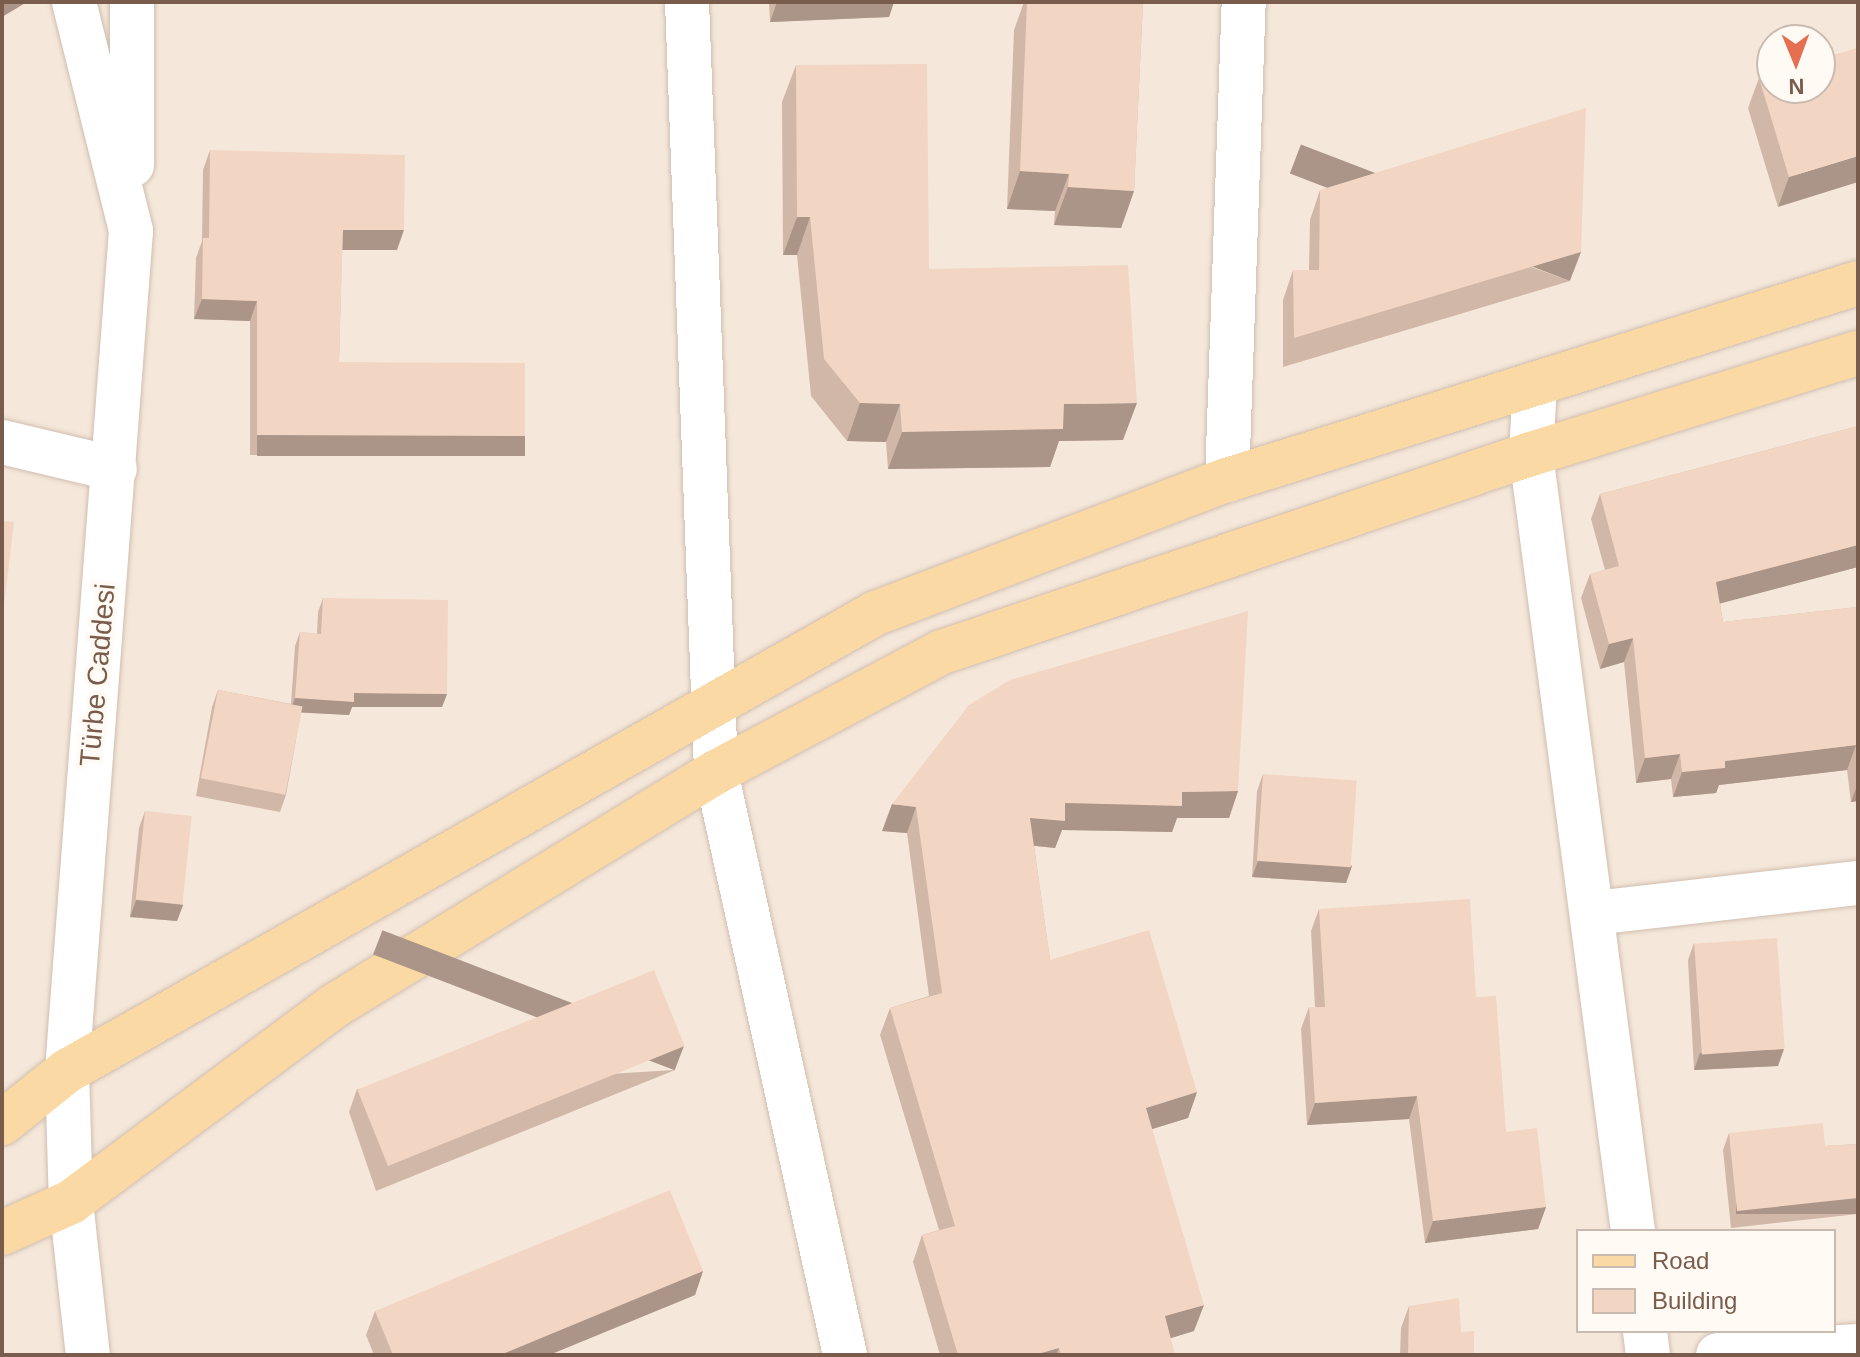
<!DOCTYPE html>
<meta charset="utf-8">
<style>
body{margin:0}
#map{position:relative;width:1860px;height:1357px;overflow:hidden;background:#fdf6ec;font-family:Arial,sans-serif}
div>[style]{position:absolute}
.residential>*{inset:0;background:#f5e8da}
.roads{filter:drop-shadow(0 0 2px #d1beb0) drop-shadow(0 0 2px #d1beb0)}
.minor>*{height:44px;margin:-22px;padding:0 22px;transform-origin:22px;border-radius:22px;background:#fff}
.major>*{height:44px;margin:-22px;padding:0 22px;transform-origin:22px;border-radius:22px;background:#fbd9a5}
.wall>*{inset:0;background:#d1b7a8}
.shaded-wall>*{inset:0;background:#aa9588;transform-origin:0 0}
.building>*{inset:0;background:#f3d5c3;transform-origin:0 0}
span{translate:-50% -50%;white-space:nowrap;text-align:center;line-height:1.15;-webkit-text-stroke:8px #fffaf3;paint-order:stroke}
.street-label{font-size:28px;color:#7a5c4d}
.frame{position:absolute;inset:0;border:4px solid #7a5c4d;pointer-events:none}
.legend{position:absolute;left:1576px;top:1229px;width:260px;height:104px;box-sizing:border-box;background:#fffaf3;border:2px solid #cabbb1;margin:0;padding:10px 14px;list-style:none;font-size:24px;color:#7a5c4d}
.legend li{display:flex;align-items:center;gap:16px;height:40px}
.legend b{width:40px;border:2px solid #cabbb1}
.north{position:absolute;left:1756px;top:24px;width:80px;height:80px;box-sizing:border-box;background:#fffaf3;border:2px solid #cabbb1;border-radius:50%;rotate:179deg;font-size:22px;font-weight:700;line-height:32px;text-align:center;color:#7a5c4d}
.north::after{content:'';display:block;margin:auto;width:28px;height:36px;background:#e76f51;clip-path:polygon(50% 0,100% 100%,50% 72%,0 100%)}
</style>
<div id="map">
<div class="residential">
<div style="clip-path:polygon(evenodd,2px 2px,1858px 2px,1858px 1355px,2px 1355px,2px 2px,1772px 40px,1820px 40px,1820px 88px,1772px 88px,1772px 40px,2px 2px,1578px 1231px,1834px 1231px,1834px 1331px,1578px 1331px,1578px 1231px)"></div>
</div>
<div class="roads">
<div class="minor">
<div style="left:74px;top:2px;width:236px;rotate:76deg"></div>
<div style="left:131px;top:231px;width:842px;rotate:94.36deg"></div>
<div style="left:67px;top:1071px;width:131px;rotate:88.3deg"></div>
<div style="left:71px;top:1202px;width:154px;rotate:83.7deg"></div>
<div style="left:132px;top:2px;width:163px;rotate:90deg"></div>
<div style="left:687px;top:2px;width:771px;rotate:87.84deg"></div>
<div style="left:716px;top:772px;width:597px;rotate:77.52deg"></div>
<div style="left:1535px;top:384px;width:70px;rotate:93.3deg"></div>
<div style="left:1531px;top:454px;width:784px;rotate:82.52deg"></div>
<div style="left:2px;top:442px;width:116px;rotate:13.4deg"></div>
<div style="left:1227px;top:480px;width:478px;rotate:-88deg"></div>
<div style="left:1594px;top:913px;width:266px;rotate:-6.5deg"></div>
<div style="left:1645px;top:1331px;width:24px;rotate:83deg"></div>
<div style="left:1718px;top:1355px;width:140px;rotate:-3.7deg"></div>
</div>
<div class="major">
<div style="left:2px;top:1123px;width:83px;rotate:-38.7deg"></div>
<div style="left:67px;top:1071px;width:930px;rotate:-29.52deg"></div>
<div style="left:876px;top:613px;width:375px;rotate:-20.8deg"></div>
<div style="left:1227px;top:480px;width:661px;rotate:-17.34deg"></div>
<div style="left:2px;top:1233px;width:76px;rotate:-24.2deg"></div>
<div style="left:71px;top:1202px;width:328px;rotate:-36.7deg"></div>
<div style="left:334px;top:1006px;width:448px;rotate:-31.5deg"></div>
<div style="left:716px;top:772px;width:256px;rotate:-28deg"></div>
<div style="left:942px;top:652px;width:621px;rotate:-18.58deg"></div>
<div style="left:1531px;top:454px;width:342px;rotate:-17.2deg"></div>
</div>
</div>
<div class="wall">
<div style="clip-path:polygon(769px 2px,894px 2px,889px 17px,770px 22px)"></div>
<div style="clip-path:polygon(1024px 2px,1143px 2px,1134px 191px,1121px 228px,1054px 225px,1055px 211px,1007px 209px,1014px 30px)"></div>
<div style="clip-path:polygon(1858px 48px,1778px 207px,1748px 108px,1759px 78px)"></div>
<div style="clip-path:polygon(796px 65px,929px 269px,1123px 440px,1059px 441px,1050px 467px,888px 469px,886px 442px,847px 441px,811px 396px,797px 255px,783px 255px,782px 102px)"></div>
<div style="clip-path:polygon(210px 150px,397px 250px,342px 250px,339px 362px,525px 436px,518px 455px,250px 455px,250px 321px,194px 319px,196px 258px,202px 241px,203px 170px)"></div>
<div style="clip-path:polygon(1320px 190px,1570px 281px,1283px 367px,1283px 300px,1293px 270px,1309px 270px,1310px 220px)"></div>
<div style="clip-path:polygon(1858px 426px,1858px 567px,1720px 603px,1723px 622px,1858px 607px,1858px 801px,1851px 802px,1847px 770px,1719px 785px,1716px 793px,1673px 797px,1671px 779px,1636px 783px,1624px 662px,1600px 669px,1581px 598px,1590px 574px,1605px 570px,1591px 519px,1600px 494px)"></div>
<div style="clip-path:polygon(323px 598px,447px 694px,442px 707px,352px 707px,349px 715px,301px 712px,286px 795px,280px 812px,196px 796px,212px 707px,218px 690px,291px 704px,295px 646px,300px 632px,317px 634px,318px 612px)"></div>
<div style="clip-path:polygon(969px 705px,1238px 791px,1229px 818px,1177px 818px,1172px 832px,1062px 830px,1055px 848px,1034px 846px,1050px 960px,1197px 1092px,1188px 1118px,1152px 1129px,1194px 1331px,1170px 1338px,1175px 1355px,940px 1355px,913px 1262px,922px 1235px,939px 1230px,880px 1035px,890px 1008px,929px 996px,907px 833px,882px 831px)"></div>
<div style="clip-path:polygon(1263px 774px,1352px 866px,1346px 883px,1252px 877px,1257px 791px)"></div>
<div style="clip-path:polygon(145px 811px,183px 905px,177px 921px,130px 917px,139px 828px)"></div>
<div style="clip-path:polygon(1319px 909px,1476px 997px,1506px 1132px,1546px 1207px,1538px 1229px,1425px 1243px,1409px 1119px,1307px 1125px,1301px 1029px,1309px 1007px,1315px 1007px,1311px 931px)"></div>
<div style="clip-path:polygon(1694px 943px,1778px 1066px,1694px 1070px,1688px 960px)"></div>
<div style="clip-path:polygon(675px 1070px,376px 1191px,349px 1112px,357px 1089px)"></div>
<div style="clip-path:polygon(1729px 1133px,1825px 1146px,1858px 1144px,1858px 1214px,1731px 1228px,1723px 1150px)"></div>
<div style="clip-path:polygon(703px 1271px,695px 1295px,549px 1355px,374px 1355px,366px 1335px,375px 1311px)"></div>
<div style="clip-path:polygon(1409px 1306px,1461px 1332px,1474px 1355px,1400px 1355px,1401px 1328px)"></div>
</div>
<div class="shaded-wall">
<div style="clip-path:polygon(3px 2px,27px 2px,2px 17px)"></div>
<div style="clip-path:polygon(777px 2px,894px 2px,889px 17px,770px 22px)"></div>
<div style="clip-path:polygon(1858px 156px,1858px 182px,1778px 207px,1789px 177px)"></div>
<div style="clip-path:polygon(1020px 171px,1069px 174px,1055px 211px,1007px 209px)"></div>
<div style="clip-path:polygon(1068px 187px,1134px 191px,1121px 228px,1054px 225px)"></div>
<div style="clip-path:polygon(797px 217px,810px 217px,797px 255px,783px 255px)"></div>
<div style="clip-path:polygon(343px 230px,404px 230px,397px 250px,336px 250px)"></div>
<div style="left:1581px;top:252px;width:31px;height:300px;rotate:111deg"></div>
<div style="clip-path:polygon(202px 299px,257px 301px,250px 321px,194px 319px)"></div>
<div style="clip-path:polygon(860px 403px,900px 404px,886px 442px,847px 441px)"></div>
<div style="clip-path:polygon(1137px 403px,1123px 440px,1059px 441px,1050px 467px,888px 469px,902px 432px,1064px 404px)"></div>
<div style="left:257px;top:435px;width:268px;height:21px"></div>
<div style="clip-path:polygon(1858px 545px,1858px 567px,1707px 607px,1716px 582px)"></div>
<div style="clip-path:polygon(1633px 638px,1624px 662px,1600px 669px,1609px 644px)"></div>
<div style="clip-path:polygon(354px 693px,447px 694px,442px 707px,352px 707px,349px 715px,290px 712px,295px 698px)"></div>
<div style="clip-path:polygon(1856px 745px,1847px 770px,1719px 785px,1716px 793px,1673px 797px,1682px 772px,1725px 761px)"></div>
<div style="clip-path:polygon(1680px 754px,1671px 779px,1636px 783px,1645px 758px)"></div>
<div style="clip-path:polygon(1858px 783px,1858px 801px,1851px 802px)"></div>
<div style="clip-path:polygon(1238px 791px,1229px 818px,1177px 818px,1172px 832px,1062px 830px,1055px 848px,1020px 844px,1030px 818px,1065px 803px,1182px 792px)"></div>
<div style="clip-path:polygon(892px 804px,916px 807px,907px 833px,882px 831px)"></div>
<div style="clip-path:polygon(1258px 861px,1352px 866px,1346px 883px,1252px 877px)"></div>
<div style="clip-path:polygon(136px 900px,183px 905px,177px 921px,130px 917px)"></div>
<div style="left:684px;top:1046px;width:26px;height:323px;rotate:111deg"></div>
<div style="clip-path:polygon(1784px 1049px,1778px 1066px,1694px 1070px,1700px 1053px)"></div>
<div style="clip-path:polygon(1197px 1092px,1188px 1118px,1136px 1134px,1146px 1108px)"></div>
<div style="clip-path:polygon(1417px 1096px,1409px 1119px,1307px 1125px,1315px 1103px)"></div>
<div style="left:1858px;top:1198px;width:16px;height:122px;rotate:90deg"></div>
<div style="clip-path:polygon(1546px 1207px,1538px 1229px,1425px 1243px,1433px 1221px)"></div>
<div style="clip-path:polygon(703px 1271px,695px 1295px,549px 1355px,500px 1355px)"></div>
<div style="clip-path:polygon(1204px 1305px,1194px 1331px,1155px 1343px,1165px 1316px)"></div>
<div style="clip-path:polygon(1059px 1348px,1056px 1355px,1034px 1355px)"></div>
</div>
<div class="building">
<div style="clip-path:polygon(1027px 2px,1143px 2px,1134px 191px,1068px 187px,1069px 174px,1020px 171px)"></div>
<div style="clip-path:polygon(1858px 48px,1858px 156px,1789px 177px,1759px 78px,1772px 74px,1772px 88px,1820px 88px,1820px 59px)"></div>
<div style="clip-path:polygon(927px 64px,929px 269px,1128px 265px,1137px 403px,1064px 404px,1063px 429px,902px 432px,900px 404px,860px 403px,824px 359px,810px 217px,797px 217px,796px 65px)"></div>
<div style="clip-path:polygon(1586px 108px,1581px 252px,1294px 338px,1293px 270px,1319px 270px,1320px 190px)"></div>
<div style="clip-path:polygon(210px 150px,405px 155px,404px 230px,343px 230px,339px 362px,525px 363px,525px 436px,257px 435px,257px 301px,202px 299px,203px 238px,209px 238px)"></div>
<div style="clip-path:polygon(1858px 426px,1858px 545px,1716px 582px,1723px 622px,1858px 607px,1858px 759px,1856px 745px,1725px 761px,1725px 768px,1682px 772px,1680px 754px,1645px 758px,1633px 638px,1609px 644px,1590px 574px,1619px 566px,1600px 494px)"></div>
<div style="clip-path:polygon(2px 521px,14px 522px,2px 622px)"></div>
<div style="clip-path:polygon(323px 598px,448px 600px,447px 694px,354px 693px,354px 702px,295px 698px,300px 632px,321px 634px)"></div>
<div style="clip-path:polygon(1248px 611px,1238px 791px,1182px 792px,1182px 806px,1065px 803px,1065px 821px,1030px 818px,1050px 960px,1149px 930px,1197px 1092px,1146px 1108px,1204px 1305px,1165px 1316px,1175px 1355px,1061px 1355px,1059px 1348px,1034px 1355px,958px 1355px,922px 1235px,955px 1226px,890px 1008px,942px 993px,916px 807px,892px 804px,969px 705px,1010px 680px)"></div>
<div style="left:218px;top:690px;width:86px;height:90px;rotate:11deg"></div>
<div style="left:1263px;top:774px;width:94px;height:87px;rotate:4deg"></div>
<div style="left:145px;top:811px;width:47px;height:89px;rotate:6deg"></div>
<div style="clip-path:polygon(1470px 899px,1476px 997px,1496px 996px,1506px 1132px,1537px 1128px,1546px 1207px,1433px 1221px,1417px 1096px,1315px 1103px,1309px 1007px,1325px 1007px,1319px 909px)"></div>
<div style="left:1777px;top:938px;width:111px;height:83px;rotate:86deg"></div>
<div style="left:654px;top:970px;width:82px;height:320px;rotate:68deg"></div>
<div style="clip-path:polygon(1823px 1123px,1825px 1146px,1858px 1144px,1858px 1198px,1737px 1211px,1729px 1133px)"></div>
<div style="clip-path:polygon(670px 1190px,703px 1271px,500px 1355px,393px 1355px,375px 1311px)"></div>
<div style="clip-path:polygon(1459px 1298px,1461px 1332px,1474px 1331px,1474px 1355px,1408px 1355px,1409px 1306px)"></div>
</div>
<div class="street-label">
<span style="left:98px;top:675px;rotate:-85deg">Türbe Caddesi</span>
</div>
<div class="frame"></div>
<ul class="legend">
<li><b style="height:10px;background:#fbd9a5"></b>Road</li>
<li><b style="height:22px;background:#f3d5c3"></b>Building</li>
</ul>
<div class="north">N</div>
</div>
